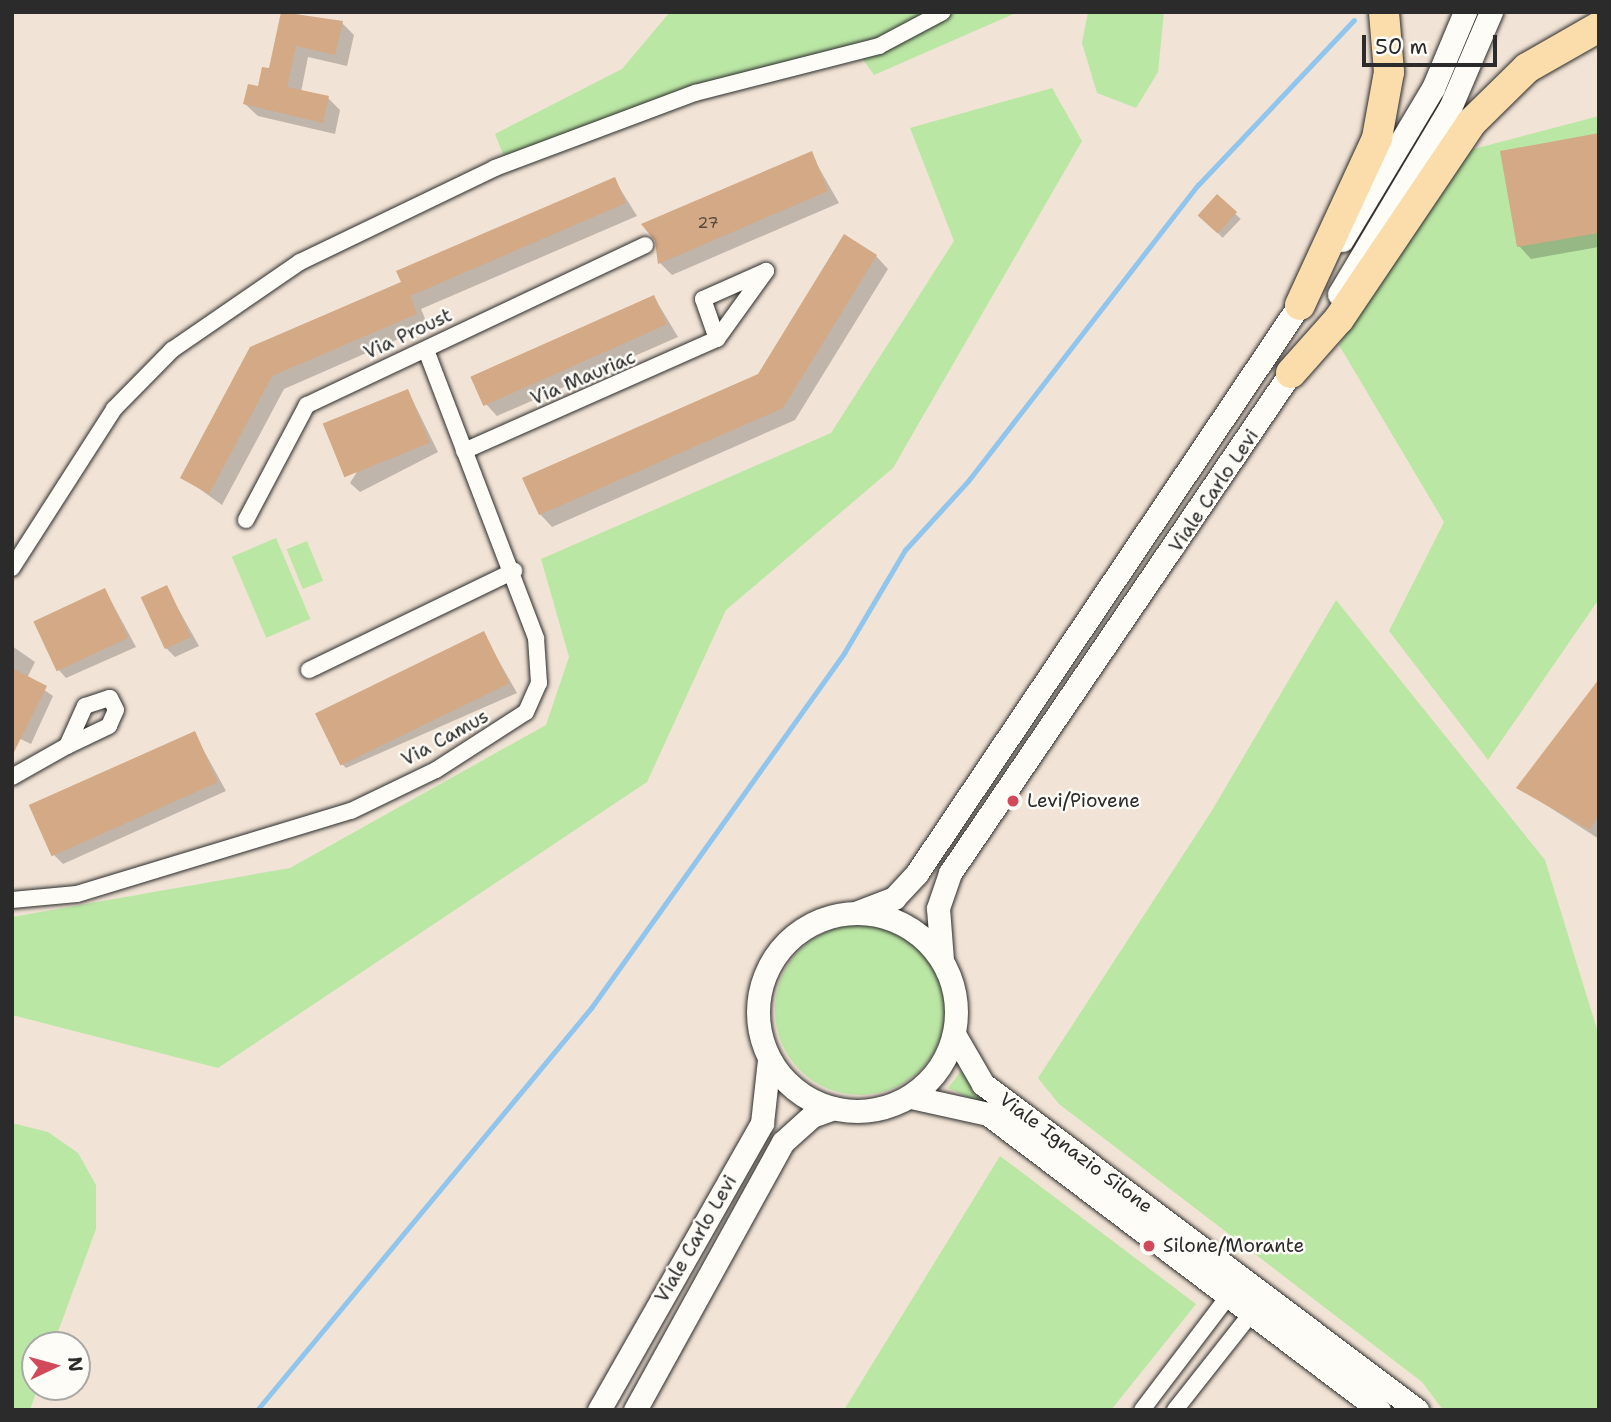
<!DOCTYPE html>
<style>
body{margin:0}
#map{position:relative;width:1611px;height:1422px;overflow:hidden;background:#f1e3d5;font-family:"Shantell Sans",sans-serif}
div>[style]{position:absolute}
.green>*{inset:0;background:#bbe7a5;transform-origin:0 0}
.round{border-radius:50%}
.shadow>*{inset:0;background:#0003;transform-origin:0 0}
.stream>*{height:5px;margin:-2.5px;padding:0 2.5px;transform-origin:2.5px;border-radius:2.5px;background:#90c5ee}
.building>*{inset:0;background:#d4a985;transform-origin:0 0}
.roads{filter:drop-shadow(0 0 2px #2b2b2b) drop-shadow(0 0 2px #2b2b2b)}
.street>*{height:16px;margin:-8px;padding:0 8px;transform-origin:8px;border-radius:8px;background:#fdfcf7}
.secondary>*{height:23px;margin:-11.5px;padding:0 11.5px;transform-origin:11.5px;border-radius:11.5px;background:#fdfcf7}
.secondary>.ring{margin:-11.5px;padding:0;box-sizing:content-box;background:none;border:23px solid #fdfcf7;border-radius:50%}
.highway>*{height:30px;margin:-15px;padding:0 15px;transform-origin:15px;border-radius:15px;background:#fbddab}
.dots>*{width:19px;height:19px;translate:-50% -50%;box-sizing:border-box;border:4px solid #fdfcf7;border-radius:50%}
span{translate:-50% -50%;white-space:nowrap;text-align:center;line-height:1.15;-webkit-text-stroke:5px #fdfcf7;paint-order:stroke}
.number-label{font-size:16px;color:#554a42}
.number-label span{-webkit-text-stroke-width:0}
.street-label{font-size:19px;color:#2b2b2b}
.poi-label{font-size:19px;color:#2b2b2b}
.left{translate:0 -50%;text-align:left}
.frame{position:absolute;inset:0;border:14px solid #2b2b2b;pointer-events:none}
.north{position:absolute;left:21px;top:1331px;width:70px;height:70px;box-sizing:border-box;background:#fdfcf7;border:2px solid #a9a8a5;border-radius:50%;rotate:85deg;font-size:19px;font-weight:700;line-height:28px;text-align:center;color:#2b2b2b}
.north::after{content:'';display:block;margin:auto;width:24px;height:32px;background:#d1495b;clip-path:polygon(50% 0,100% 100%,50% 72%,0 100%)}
.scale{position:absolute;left:1362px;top:35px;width:135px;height:32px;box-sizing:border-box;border:4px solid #2b2b2b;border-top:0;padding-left:9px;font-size:21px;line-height:24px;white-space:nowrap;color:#2b2b2b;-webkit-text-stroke:5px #fdfcf7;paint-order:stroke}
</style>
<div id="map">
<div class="green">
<div style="clip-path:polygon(670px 12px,1018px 12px,874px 75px,857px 51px,744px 80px,507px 164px,495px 134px,622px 69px)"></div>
<div style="clip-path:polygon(1088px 12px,1164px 12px,1158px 72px,1136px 108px,1097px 93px,1082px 43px)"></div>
<div style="clip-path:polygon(1052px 88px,1082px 141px,893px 468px,726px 610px,647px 782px,218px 1068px,12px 1015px,12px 917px,290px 868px,546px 725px,569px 657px,541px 559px,831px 433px,954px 241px,910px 128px)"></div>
<div style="clip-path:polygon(1599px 116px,1599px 599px,1488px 760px,1389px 631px,1444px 522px,1339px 345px,1462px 152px)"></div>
<div style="left:276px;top:538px;width:88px;height:48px;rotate:67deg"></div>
<div style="left:307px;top:541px;width:43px;height:22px;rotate:68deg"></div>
<div style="clip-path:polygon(1336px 600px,1545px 860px,1599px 1036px,1599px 1410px,1443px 1410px,1422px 1382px,1059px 1104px,1038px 1078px,1211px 812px)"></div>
<div class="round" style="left:775px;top:925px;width:170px;height:170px"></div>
<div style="clip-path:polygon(962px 1070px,972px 1083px,1018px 1120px,948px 1088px)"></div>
<div style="clip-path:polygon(12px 1123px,48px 1132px,78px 1153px,96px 1185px,96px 1229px,53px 1345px,35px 1345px,38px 1387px,30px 1410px,12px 1410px)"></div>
<div style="clip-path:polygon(1000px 1156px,1196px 1304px,1111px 1410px,844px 1410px)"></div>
</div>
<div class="shadow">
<div style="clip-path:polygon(283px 12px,342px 23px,354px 35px,347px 66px,308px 57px,301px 92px,328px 98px,340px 110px,335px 134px,258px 116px,245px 104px,270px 70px)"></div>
<div style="clip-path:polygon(1599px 135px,1599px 247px,1531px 259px,1519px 246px)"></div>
<div style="clip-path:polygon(811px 154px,839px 203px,672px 275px,660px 263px)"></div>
<div style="clip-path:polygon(614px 179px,637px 216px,421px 309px,428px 326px,284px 389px,222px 505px,183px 477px,251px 348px,404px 283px)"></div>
<div style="left:1217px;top:196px;width:33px;height:26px;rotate:44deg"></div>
<div style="clip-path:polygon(876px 256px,888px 269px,795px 420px,552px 527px,540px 514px,759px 375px)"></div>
<div style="clip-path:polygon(654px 297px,678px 337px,497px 416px,485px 403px,473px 376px)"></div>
<div style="clip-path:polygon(408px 391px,438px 452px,360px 492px,350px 483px)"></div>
<div style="clip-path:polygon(166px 587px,199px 646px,175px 657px,166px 648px)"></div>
<div style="clip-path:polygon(105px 590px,136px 647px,66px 678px,57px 668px)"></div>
<div style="clip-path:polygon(483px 633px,517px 693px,346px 768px,337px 759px)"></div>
<div style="clip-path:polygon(12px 646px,35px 662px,27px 678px,53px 696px,31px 744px,12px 735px)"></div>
<div style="clip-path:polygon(1599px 683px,1599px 839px,1518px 787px)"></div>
<div style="clip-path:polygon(194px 733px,226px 791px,63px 864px,54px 855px)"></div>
</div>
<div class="stream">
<div style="left:257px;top:1410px;width:523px;rotate:-50.28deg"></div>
<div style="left:591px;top:1008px;width:436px;rotate:-54.5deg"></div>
<div style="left:844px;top:653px;width:120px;rotate:-59.4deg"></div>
<div style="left:905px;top:550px;width:93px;rotate:-47.6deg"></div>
<div style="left:968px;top:481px;width:375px;rotate:-52.2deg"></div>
<div style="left:1198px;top:185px;width:227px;rotate:-46.6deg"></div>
</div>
<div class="building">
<div style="clip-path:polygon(281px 12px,343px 21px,335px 55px,296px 46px,287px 87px,329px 96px,323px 123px,243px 104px,248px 84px,258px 86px,262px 67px,269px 68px)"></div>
<div style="clip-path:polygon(1599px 133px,1599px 233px,1517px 247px,1500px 151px)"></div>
<div style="clip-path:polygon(812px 151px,828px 191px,658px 264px,655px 241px,641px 224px)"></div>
<div style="clip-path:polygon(615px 177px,626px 203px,410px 296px,417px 314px,272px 376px,209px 494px,180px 478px,250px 347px,401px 282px,396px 271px)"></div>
<div style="left:1217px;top:194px;width:27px;height:29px;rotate:42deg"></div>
<div style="clip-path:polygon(844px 234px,877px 255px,783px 408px,539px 515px,522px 478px,758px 374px)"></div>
<div style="left:654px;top:295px;width:32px;height:201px;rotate:66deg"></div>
<div style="left:408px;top:389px;width:58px;height:92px;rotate:68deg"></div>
<div style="left:167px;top:585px;width:57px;height:29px;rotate:65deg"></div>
<div style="left:105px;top:588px;width:55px;height:79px;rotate:65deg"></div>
<div style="left:484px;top:631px;width:58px;height:188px;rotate:64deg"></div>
<div style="clip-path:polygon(12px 668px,47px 686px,12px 756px)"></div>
<div style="clip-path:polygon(1599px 679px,1599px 813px,1590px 830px,1516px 788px)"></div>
<div style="left:195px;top:731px;width:56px;height:182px;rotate:66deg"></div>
</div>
<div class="roads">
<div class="street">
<div style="left:464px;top:451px;width:277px;rotate:-23.9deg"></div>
<div style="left:717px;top:339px;width:84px;rotate:-54.2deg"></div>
<div style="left:766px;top:271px;width:69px;rotate:156deg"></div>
<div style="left:703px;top:299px;width:42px;rotate:70.7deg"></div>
<div style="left:246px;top:520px;width:130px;rotate:-62.1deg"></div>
<div style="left:307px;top:405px;width:374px;rotate:-25.3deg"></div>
<div style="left:12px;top:568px;width:189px;rotate:-57.3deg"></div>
<div style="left:114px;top:409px;width:83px;rotate:-45.5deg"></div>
<div style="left:172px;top:350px;width:155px;rotate:-34.5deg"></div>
<div style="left:300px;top:262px;width:216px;rotate:-25.7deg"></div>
<div style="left:495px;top:168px;width:214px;rotate:-20.6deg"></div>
<div style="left:695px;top:93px;width:190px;rotate:-14.3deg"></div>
<div style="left:879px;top:46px;width:72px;rotate:-28deg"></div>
<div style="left:309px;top:670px;width:228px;rotate:-25.8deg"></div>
<div style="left:12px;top:777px;width:63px;rotate:-29.4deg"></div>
<div style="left:67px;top:746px;width:44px;rotate:-65.8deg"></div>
<div style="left:85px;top:706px;width:26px;rotate:-18deg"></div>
<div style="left:110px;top:698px;width:13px;rotate:63deg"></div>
<div style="left:116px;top:710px;width:17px;rotate:114deg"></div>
<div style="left:109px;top:726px;width:47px;rotate:154.5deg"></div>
<div style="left:12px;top:900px;width:65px;rotate:-5.3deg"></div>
<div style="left:77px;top:894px;width:286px;rotate:-16.9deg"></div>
<div style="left:351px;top:811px;width:94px;rotate:-25.8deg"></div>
<div style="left:436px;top:770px;width:107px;rotate:-32.8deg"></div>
<div style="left:526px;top:712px;width:32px;rotate:-66deg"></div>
<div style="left:539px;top:683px;width:45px;rotate:-93.8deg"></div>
<div style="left:536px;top:638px;width:308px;rotate:-110.9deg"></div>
<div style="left:1142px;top:1410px;width:141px;rotate:-52.8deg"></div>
<div style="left:1175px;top:1410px;width:121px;rotate:-51.7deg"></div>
</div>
<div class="secondary">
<div style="left:1342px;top:240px;width:177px;rotate:-59.1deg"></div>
<div style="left:1433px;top:88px;width:82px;rotate:-67.2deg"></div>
<div style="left:1339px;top:294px;width:217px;rotate:-59.2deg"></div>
<div style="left:1450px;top:108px;width:104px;rotate:-66.9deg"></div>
<div style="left:858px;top:912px;width:39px;rotate:-21deg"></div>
<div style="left:894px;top:898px;width:34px;rotate:-47deg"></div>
<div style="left:917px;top:873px;width:700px;rotate:-56.06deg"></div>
<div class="ring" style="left:758px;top:913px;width:175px;height:175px"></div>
<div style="left:942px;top:960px;width:52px;rotate:-94.4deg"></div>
<div style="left:938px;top:908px;width:37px;rotate:-71deg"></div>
<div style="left:950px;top:873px;width:622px;rotate:-55.75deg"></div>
<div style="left:954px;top:1034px;width:58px;rotate:59.9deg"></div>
<div style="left:983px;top:1084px;width:543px;rotate:36.91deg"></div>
<div style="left:911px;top:1097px;width:79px;rotate:12.4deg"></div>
<div style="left:988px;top:1114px;width:490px;rotate:37.1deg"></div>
<div style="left:599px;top:1410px;width:330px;rotate:-60.4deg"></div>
<div style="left:762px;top:1123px;width:63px;rotate:-83.7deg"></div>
<div style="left:635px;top:1410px;width:306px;rotate:-61.1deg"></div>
<div style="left:783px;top:1142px;width:39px;rotate:-42deg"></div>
<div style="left:812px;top:1116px;width:20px;rotate:-20deg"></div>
</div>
<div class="highway">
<div style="left:1300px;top:305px;width:184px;rotate:-65.2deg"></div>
<div style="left:1377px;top:138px;width:67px;rotate:-79.7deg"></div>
<div style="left:1389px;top:72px;width:60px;rotate:-94.8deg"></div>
<div style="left:1291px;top:373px;width:72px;rotate:-48.4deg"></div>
<div style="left:1339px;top:319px;width:236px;rotate:-56deg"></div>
<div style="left:1471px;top:123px;width:78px;rotate:-44.5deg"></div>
<div style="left:1527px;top:68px;width:83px;rotate:-29.7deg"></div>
</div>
</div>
<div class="dots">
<div style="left:1013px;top:801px;background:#d1495b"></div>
<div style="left:1149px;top:1246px;background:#d1495b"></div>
</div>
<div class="number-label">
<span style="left:708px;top:223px">27</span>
</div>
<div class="street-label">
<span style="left:408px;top:334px;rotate:-25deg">Via Proust</span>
<span style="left:583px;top:378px;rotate:-23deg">Via Mauriac</span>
<span style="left:1214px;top:491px;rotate:-56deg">Viale Carlo Levi</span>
<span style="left:445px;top:738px;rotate:-29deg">Via Camus</span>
<span style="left:1076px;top:1153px;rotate:37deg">Viale Ignazio Silone</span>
<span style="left:696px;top:1239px;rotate:-60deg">Viale Carlo Levi</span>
</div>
<div class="poi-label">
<span class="left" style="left:1027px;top:801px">Levi/Piovene</span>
<span class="left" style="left:1163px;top:1246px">Silone/Morante</span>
</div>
<div class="frame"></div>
<div class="north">N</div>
<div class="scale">50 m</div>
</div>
